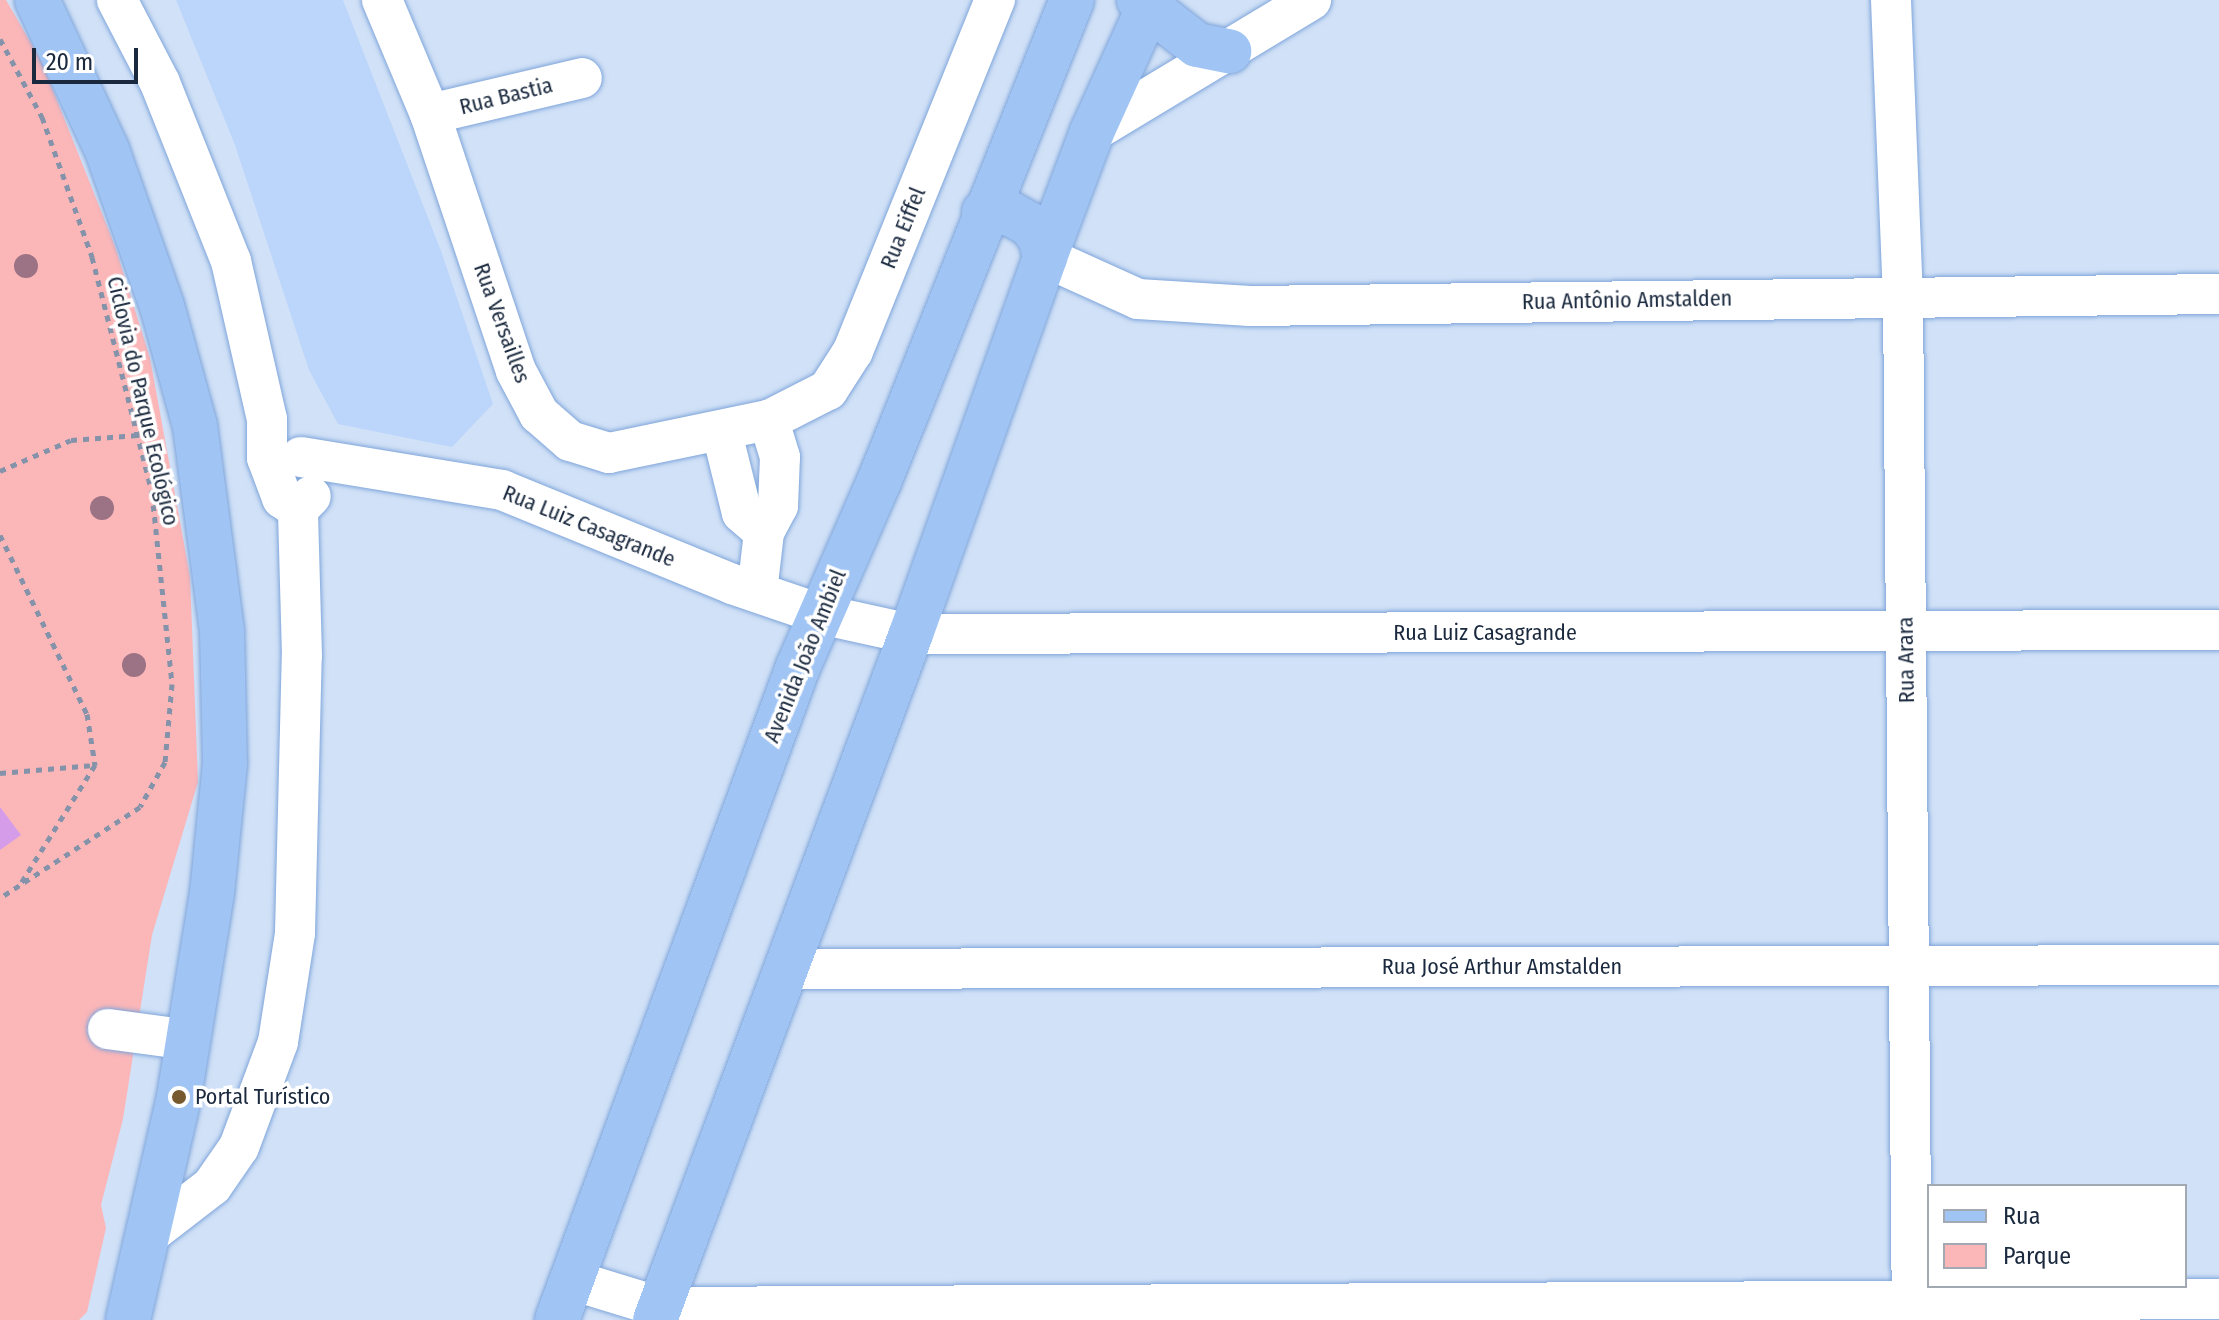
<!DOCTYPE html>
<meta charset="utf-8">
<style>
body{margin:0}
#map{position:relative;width:2219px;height:1320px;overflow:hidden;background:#d1e1f7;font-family:"Fira Sans Condensed",sans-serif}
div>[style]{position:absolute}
.built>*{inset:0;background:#bcd6fb}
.green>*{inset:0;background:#fbb6b8}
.building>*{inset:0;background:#d59cea}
.path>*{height:5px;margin-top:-2.5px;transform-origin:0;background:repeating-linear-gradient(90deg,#8493a9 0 6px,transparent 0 12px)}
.roads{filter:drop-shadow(0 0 2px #7fa5da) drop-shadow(0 0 2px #7fa5da)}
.minor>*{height:40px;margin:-20px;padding:0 20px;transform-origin:20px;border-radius:20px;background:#fff}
.major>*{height:44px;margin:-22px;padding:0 22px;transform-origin:22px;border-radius:22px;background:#a0c4f4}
.trees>*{width:24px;height:24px;margin:-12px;border-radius:50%;background:#9c7285}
.dots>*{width:22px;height:22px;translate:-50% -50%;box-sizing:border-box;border:4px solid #fff;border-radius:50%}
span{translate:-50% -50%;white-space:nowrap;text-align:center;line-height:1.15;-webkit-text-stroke:7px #fff;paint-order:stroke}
.street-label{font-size:22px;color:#1a293e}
.poi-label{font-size:22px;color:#1a293e}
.left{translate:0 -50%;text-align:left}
.legend{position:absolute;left:1927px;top:1184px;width:260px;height:104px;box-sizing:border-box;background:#fff;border:2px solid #a3a9b2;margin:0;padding:10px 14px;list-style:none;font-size:24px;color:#1a293e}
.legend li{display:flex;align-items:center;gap:16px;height:40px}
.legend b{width:40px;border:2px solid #a3a9b2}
.scale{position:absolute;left:32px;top:48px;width:106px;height:36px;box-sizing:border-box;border:4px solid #1a293e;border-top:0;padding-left:10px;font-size:24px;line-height:28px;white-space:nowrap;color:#1a293e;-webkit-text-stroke:6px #fff;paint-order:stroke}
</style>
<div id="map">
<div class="built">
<div style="clip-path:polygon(176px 0,343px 0,441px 251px,493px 404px,452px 447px,338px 424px,309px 370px,235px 145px)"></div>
</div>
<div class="green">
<div style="clip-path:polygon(0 0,6px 0,41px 60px,115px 246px,150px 358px,190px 576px,198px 782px,152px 935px,123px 1119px,101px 1205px,106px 1228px,87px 1312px,79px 1320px,0 1320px)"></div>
</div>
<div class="building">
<div style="clip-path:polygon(0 807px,21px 835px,0 850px)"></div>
</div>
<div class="path">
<div style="left:0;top:39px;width:89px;rotate:61.7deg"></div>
<div style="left:42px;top:117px;width:149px;rotate:70.3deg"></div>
<div style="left:92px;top:257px;width:244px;rotate:75.7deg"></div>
<div style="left:152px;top:493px;width:192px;rotate:84deg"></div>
<div style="left:172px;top:684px;width:78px;rotate:95.1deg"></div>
<div style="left:165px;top:762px;width:51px;rotate:119.1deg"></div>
<div style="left:140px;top:807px;width:167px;rotate:147deg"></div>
<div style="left:0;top:471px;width:77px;rotate:-23.6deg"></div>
<div style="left:71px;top:440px;width:67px;rotate:-4.3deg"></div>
<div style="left:0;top:535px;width:199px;rotate:64.1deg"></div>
<div style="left:87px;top:714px;width:52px;rotate:81.1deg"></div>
<div style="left:95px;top:765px;width:139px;rotate:122.1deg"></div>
<div style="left:0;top:773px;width:94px;rotate:-4.9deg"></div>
</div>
<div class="roads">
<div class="minor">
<div style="left:117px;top:0;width:93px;rotate:62.6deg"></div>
<div style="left:160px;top:83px;width:192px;rotate:68.3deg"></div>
<div style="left:231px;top:261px;width:162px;rotate:77.2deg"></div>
<div style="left:267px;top:419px;width:39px;rotate:90deg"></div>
<div style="left:267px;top:458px;width:43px;rotate:69.4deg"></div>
<div style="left:282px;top:498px;width:19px;rotate:35deg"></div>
<div style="left:298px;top:509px;width:18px;rotate:-45deg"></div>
<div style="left:382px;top:0;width:124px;rotate:67.2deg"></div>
<div style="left:430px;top:114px;width:271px;rotate:71.5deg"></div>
<div style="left:516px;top:371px;width:49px;rotate:61.9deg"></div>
<div style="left:539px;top:414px;width:41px;rotate:41.1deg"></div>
<div style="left:570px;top:441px;width:41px;rotate:17.1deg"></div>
<div style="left:609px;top:453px;width:163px;rotate:-11.7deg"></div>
<div style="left:769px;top:420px;width:66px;rotate:-27deg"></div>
<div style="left:828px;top:390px;width:46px;rotate:-57.3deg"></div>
<div style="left:853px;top:351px;width:379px;rotate:-68deg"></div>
<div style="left:1891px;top:0;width:295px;rotate:87.7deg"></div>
<div style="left:1903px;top:295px;width:1025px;rotate:89.5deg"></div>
<div style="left:430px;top:114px;width:156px;rotate:-13.3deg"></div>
<div style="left:1092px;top:132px;width:256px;rotate:-31.1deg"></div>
<div style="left:1045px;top:257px;width:102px;rotate:24.3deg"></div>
<div style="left:1138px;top:299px;width:112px;rotate:3.6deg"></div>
<div style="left:1250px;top:306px;width:969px;rotate:-0.71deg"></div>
<div style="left:722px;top:433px;width:82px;rotate:76deg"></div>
<div style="left:742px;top:513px;width:29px;rotate:41deg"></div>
<div style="left:301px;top:457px;width:204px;rotate:9.3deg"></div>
<div style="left:502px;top:490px;width:248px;rotate:22.2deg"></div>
<div style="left:732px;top:584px;width:93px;rotate:18.8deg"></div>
<div style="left:820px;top:614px;width:93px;rotate:12.4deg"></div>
<div style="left:911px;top:634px;width:1308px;rotate:-0.18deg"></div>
<div style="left:757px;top:592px;width:60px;rotate:-83.3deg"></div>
<div style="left:764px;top:532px;width:30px;rotate:-62deg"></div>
<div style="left:778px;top:506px;width:49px;rotate:-87.7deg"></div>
<div style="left:780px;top:457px;width:39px;rotate:-107deg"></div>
<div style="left:785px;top:969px;width:1434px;rotate:-0.16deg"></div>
<div style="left:108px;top:1029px;width:82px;rotate:7.7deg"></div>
<div style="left:151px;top:1233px;width:77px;rotate:-37.6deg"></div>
<div style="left:212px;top:1186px;width:47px;rotate:-55.3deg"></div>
<div style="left:239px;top:1147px;width:112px;rotate:-69.6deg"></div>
<div style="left:278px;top:1042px;width:110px;rotate:-81.1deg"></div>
<div style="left:295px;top:933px;width:277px;rotate:-88.6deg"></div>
<div style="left:302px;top:656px;width:147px;rotate:-91.6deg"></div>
<div style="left:572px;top:1280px;width:92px;rotate:17.1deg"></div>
<div style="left:660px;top:1307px;width:1559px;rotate:-0.29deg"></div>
</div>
<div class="major">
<div style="left:37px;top:0;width:166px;rotate:65deg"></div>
<div style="left:107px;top:150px;width:165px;rotate:70.6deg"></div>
<div style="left:162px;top:306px;width:124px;rotate:74.6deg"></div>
<div style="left:195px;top:426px;width:208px;rotate:82.5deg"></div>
<div style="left:222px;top:632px;width:131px;rotate:88.7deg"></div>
<div style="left:225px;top:763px;width:131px;rotate:95.7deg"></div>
<div style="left:212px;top:893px;width:207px;rotate:99.2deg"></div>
<div style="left:179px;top:1097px;width:229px;rotate:102.9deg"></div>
<div style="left:1139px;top:0;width:73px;rotate:37.8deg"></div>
<div style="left:1197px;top:45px;width:33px;rotate:11deg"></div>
<div style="left:984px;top:212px;width:27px;rotate:4deg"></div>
<div style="left:1011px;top:214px;width:21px;rotate:29deg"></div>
<div style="left:1029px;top:224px;width:17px;rotate:50deg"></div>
<div style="left:1040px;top:237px;width:21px;rotate:76deg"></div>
<div style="left:557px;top:1320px;width:696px;rotate:-69.74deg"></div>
<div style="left:798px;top:667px;width:202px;rotate:-66.4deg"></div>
<div style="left:879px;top:482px;width:519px;rotate:-68.18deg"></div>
<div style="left:655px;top:1320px;width:732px;rotate:-69.54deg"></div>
<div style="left:911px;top:634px;width:400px;rotate:-70.4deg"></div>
<div style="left:1045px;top:257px;width:134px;rotate:-69.4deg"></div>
<div style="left:1092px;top:132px;width:145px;rotate:-65.6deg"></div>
</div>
</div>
<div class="trees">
<div style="left:26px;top:266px"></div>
<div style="left:102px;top:508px"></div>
<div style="left:134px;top:665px"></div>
</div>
<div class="dots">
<div style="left:179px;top:1097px;background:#76592d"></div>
</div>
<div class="street-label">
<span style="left:506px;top:96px;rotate:-14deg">Rua Bastia</span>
<span style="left:903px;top:228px;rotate:-68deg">Rua Eiffel</span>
<span style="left:1627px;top:300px;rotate:-1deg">Rua Antônio Amstalden</span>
<span style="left:502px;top:323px;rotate:70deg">Rua Versailles</span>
<span style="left:143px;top:401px;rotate:77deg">Ciclovia do Parque Ecológico</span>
<span style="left:589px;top:526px;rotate:22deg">Rua Luiz Casagrande</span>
<span style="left:1485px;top:633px">Rua Luiz Casagrande</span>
<span style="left:805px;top:656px;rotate:-68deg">Avenida João Ambiel</span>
<span style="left:1906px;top:660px;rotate:-91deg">Rua Arara</span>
<span style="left:1502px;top:967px">Rua José Arthur Amstalden</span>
</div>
<div class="poi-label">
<span class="left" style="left:195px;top:1097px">Portal Turístico</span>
</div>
<ul class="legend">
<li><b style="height:10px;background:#a0c4f4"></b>Rua</li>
<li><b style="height:22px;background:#fbb6b8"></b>Parque</li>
</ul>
<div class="scale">20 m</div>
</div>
